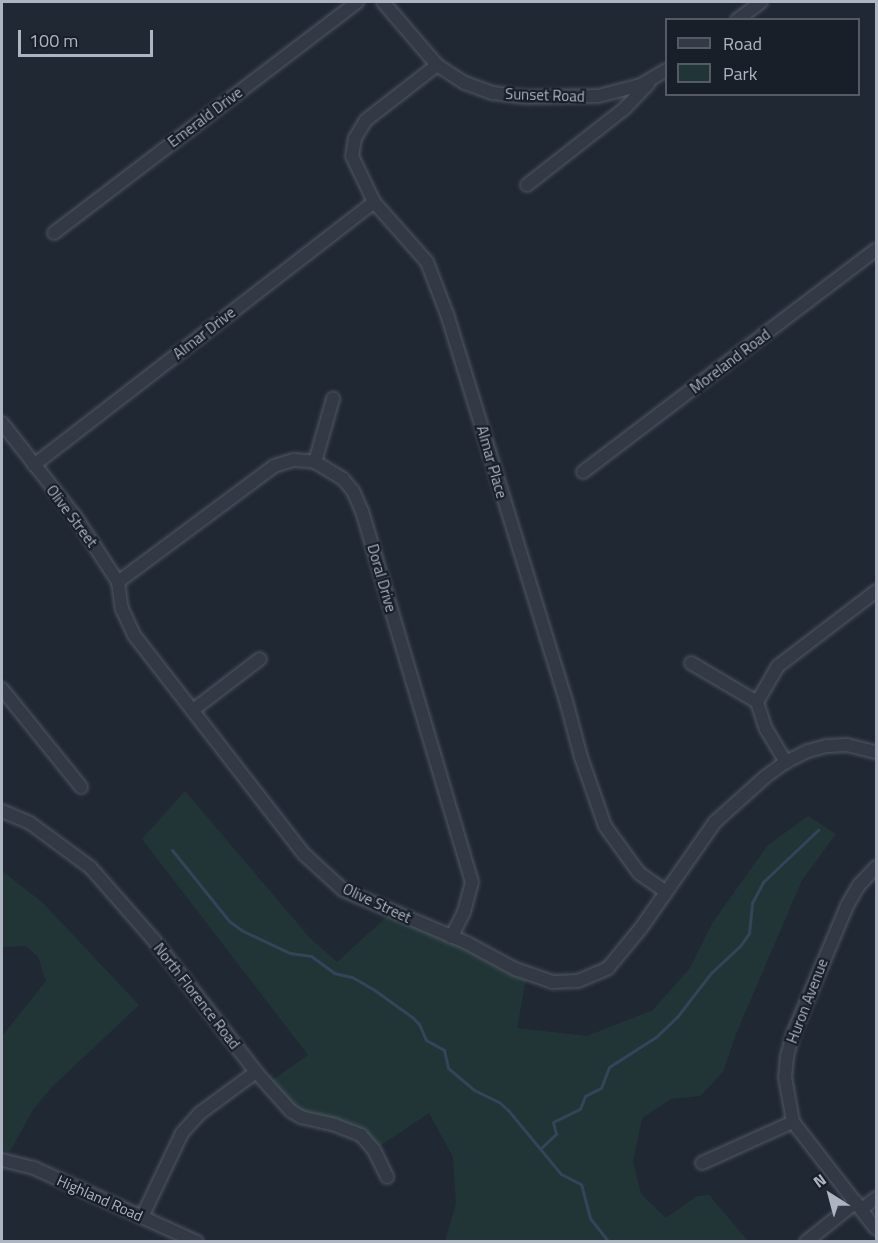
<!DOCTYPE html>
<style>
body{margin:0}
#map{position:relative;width:878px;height:1243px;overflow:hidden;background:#202834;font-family:"Titillium Web",sans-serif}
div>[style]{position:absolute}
.green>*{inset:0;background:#223536}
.stream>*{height:3px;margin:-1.5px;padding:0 1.5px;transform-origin:1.5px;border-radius:1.5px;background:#34445b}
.roads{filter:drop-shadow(0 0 2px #505863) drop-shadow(0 0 2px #505863)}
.minor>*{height:12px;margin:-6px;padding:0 6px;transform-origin:6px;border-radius:6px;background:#333a45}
span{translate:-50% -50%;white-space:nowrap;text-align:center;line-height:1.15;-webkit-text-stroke:4.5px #181f29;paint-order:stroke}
.street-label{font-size:15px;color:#adb5c2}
.frame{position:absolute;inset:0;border:3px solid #adb5c2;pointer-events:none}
.legend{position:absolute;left:665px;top:18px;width:195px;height:78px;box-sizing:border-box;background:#181f29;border:2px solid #545b66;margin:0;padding:8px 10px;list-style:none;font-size:18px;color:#adb5c2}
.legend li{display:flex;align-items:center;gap:12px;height:30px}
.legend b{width:30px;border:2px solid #545b66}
.north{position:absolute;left:800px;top:1165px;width:60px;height:60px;-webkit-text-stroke:4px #181f29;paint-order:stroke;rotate:324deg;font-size:16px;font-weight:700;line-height:24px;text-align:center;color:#adb5c2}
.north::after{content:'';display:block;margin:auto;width:21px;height:27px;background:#adb5c2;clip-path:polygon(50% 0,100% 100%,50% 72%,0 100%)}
.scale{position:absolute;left:18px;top:30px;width:135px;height:27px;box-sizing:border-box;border:3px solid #adb5c2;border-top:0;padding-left:8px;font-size:18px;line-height:21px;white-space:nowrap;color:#adb5c2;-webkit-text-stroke:4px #181f29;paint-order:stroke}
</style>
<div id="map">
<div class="green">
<div style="clip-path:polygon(185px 791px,309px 937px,337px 962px,393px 911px,527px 973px,517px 1028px,587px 1036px,653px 1010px,690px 968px,713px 922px,768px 845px,808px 816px,836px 834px,802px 880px,736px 1034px,723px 1072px,700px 1096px,671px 1099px,642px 1118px,633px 1162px,641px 1194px,666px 1218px,697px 1196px,709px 1195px,748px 1241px,445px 1241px,456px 1204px,453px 1157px,429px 1113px,374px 1150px,367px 1141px,301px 1117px,267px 1084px,308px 1055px,142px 839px)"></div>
<div style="clip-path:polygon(2px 871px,42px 902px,139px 1005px,52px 1087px,34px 1108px,10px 1151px,2px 1150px,2px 1036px,46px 981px,38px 957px,26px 946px,2px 947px)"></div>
</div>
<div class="stream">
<div style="left:172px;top:850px;width:91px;rotate:51.2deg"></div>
<div style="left:229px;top:921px;width:17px;rotate:36deg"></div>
<div style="left:243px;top:931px;width:52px;rotate:25.1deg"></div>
<div style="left:290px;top:953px;width:21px;rotate:8deg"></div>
<div style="left:311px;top:956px;width:29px;rotate:36deg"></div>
<div style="left:334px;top:973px;width:18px;rotate:13deg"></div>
<div style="left:352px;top:977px;width:24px;rotate:30deg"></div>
<div style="left:373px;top:989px;width:48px;rotate:35.7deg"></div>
<div style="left:412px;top:1017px;width:10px;rotate:45deg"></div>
<div style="left:419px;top:1024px;width:17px;rotate:66deg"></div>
<div style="left:426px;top:1040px;width:21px;rotate:29deg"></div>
<div style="left:444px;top:1050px;width:18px;rotate:77deg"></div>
<div style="left:448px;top:1068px;width:34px;rotate:40deg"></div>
<div style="left:474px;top:1090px;width:28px;rotate:26deg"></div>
<div style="left:499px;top:1102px;width:12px;rotate:42deg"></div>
<div style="left:508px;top:1110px;width:83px;rotate:50.4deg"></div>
<div style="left:561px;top:1174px;width:22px;rotate:27deg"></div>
<div style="left:581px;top:1184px;width:35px;rotate:75deg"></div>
<div style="left:590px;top:1218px;width:31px;rotate:52deg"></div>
<div style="left:541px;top:1148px;width:21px;rotate:-43deg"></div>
<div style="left:556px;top:1134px;width:12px;rotate:-104deg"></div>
<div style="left:553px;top:1122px;width:30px;rotate:-26deg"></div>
<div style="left:580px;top:1109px;width:14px;rotate:-69deg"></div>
<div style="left:585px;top:1096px;width:18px;rotate:-27deg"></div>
<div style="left:601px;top:1088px;width:22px;rotate:-69deg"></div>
<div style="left:609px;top:1067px;width:56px;rotate:-32.6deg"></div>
<div style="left:656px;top:1037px;width:29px;rotate:-44deg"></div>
<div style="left:677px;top:1017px;width:56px;rotate:-52.3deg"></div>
<div style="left:711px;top:973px;width:40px;rotate:-43deg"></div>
<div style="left:740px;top:946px;width:16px;rotate:-55deg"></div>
<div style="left:749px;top:933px;width:30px;rotate:-84deg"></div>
<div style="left:752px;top:903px;width:24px;rotate:-62deg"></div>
<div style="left:763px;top:882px;width:76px;rotate:-43.4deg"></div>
</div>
<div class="roads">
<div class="minor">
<div style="left:383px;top:2px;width:83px;rotate:49.4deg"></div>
<div style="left:437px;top:65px;width:33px;rotate:33deg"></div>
<div style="left:465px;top:83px;width:30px;rotate:20deg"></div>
<div style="left:493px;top:93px;width:35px;rotate:7deg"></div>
<div style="left:528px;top:97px;width:70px;rotate:-0.8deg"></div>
<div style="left:598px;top:96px;width:44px;rotate:-14.3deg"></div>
<div style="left:641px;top:85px;width:29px;rotate:-31deg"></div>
<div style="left:737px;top:20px;width:30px;rotate:-37deg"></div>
<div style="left:437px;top:65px;width:90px;rotate:142.2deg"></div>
<div style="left:366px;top:120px;width:21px;rotate:121deg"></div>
<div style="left:355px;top:138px;width:18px;rotate:99deg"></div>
<div style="left:352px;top:156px;width:51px;rotate:64.4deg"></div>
<div style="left:374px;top:202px;width:80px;rotate:48.5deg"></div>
<div style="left:427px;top:262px;width:56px;rotate:69deg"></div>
<div style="left:447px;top:314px;width:401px;rotate:72.9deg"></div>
<div style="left:565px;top:697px;width:62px;rotate:75.1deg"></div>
<div style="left:581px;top:757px;width:73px;rotate:70.8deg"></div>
<div style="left:605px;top:826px;width:58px;rotate:54.1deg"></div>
<div style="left:639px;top:873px;width:32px;rotate:35deg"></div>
<div style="left:527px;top:185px;width:123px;rotate:-38.1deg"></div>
<div style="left:624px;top:109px;width:35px;rotate:-46deg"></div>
<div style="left:54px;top:233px;width:381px;rotate:-37.3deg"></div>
<div style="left:2px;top:423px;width:118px;rotate:51.9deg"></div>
<div style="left:75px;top:516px;width:79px;rotate:56.9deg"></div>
<div style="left:118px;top:582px;width:27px;rotate:82deg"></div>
<div style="left:122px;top:609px;width:29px;rotate:65deg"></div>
<div style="left:134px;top:635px;width:277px;rotate:52.2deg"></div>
<div style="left:304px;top:854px;width:53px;rotate:42.7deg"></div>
<div style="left:343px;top:890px;width:135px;rotate:23.1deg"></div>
<div style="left:467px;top:943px;width:55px;rotate:28.4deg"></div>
<div style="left:515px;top:969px;width:39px;rotate:19deg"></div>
<div style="left:552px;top:982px;width:26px;rotate:-2deg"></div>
<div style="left:578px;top:981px;width:33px;rotate:-23deg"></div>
<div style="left:608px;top:968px;width:52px;rotate:-50.5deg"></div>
<div style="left:641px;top:928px;width:129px;rotate:-55.1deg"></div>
<div style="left:715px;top:822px;width:67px;rotate:-42deg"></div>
<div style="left:765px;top:777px;width:26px;rotate:-36deg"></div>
<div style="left:786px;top:762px;width:25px;rotate:-27deg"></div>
<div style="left:808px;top:751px;width:20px;rotate:-15deg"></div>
<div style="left:827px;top:746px;width:20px;rotate:-3deg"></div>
<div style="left:847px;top:745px;width:30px;rotate:14deg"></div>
<div style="left:315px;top:462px;width:66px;rotate:-74.1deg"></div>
<div style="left:34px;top:465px;width:430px;rotate:-37.7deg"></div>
<div style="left:583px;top:472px;width:368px;rotate:-37.2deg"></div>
<div style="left:118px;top:582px;width:194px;rotate:-36.6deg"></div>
<div style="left:274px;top:466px;width:21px;rotate:-17deg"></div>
<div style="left:294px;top:460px;width:21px;rotate:5deg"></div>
<div style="left:315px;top:462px;width:33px;rotate:31deg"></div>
<div style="left:343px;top:479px;width:16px;rotate:50deg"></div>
<div style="left:353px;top:491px;width:22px;rotate:66deg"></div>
<div style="left:362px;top:511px;width:387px;rotate:73.5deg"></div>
<div style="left:472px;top:882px;width:31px;rotate:105deg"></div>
<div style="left:464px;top:912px;width:28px;rotate:117deg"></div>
<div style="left:691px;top:663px;width:77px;rotate:30.6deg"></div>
<div style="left:757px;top:702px;width:28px;rotate:72deg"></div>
<div style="left:766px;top:729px;width:39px;rotate:59deg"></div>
<div style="left:2px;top:689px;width:126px;rotate:51.1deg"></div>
<div style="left:757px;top:702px;width:42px;rotate:-59.7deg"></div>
<div style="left:778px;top:666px;width:123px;rotate:-37.4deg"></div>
<div style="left:193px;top:710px;width:84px;rotate:-37.3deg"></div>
<div style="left:2px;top:811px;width:30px;rotate:23deg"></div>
<div style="left:30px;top:823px;width:74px;rotate:36.3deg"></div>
<div style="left:90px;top:867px;width:96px;rotate:48.8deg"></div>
<div style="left:153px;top:939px;width:168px;rotate:52.2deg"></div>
<div style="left:256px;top:1072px;width:52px;rotate:48.1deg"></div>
<div style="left:291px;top:1111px;width:12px;rotate:31deg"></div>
<div style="left:301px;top:1117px;width:35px;rotate:13deg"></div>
<div style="left:335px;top:1125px;width:28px;rotate:21deg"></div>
<div style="left:361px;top:1135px;width:20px;rotate:49deg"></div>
<div style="left:374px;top:1150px;width:30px;rotate:64deg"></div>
<div style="left:876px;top:867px;width:25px;rotate:133deg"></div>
<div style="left:859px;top:885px;width:24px;rotate:120deg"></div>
<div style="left:847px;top:906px;width:139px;rotate:112.9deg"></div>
<div style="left:793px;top:1034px;width:23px;rotate:105deg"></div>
<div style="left:787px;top:1056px;width:21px;rotate:95deg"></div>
<div style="left:785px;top:1077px;width:46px;rotate:79.9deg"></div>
<div style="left:793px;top:1122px;width:135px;rotate:52.2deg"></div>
<div style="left:2px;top:1160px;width:33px;rotate:14deg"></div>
<div style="left:34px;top:1168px;width:179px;rotate:24.4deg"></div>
<div style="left:702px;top:1163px;width:100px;rotate:-24.3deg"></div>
<div style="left:862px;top:1209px;width:18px;rotate:-38deg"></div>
<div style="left:142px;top:1217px;width:93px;rotate:-64.5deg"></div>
<div style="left:182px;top:1133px;width:27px;rotate:-48deg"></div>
<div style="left:200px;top:1113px;width:69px;rotate:-36.2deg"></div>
<div style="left:806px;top:1242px;width:64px;rotate:-38.7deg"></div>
</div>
</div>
<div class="street-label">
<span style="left:545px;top:95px;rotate:2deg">Sunset Road</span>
<span style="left:205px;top:117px;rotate:-37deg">Emerald Drive</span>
<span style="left:204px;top:333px;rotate:-38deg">Almar Drive</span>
<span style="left:730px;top:361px;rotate:-37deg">Moreland Road</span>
<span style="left:492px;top:462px;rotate:74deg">Almar Place</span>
<span style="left:72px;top:516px;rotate:53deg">Olive Street</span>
<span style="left:382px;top:578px;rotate:74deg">Doral Drive</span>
<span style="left:377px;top:903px;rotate:25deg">Olive Street</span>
<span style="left:197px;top:996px;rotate:52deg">North Florence Road</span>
<span style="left:807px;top:1001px;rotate:-69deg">Huron Avenue</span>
<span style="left:100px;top:1198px;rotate:24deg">Highland Road</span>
</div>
<div class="frame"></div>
<ul class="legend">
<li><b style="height:8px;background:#333a45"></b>Road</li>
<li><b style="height:16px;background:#223536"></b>Park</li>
</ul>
<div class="north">N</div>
<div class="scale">100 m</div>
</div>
